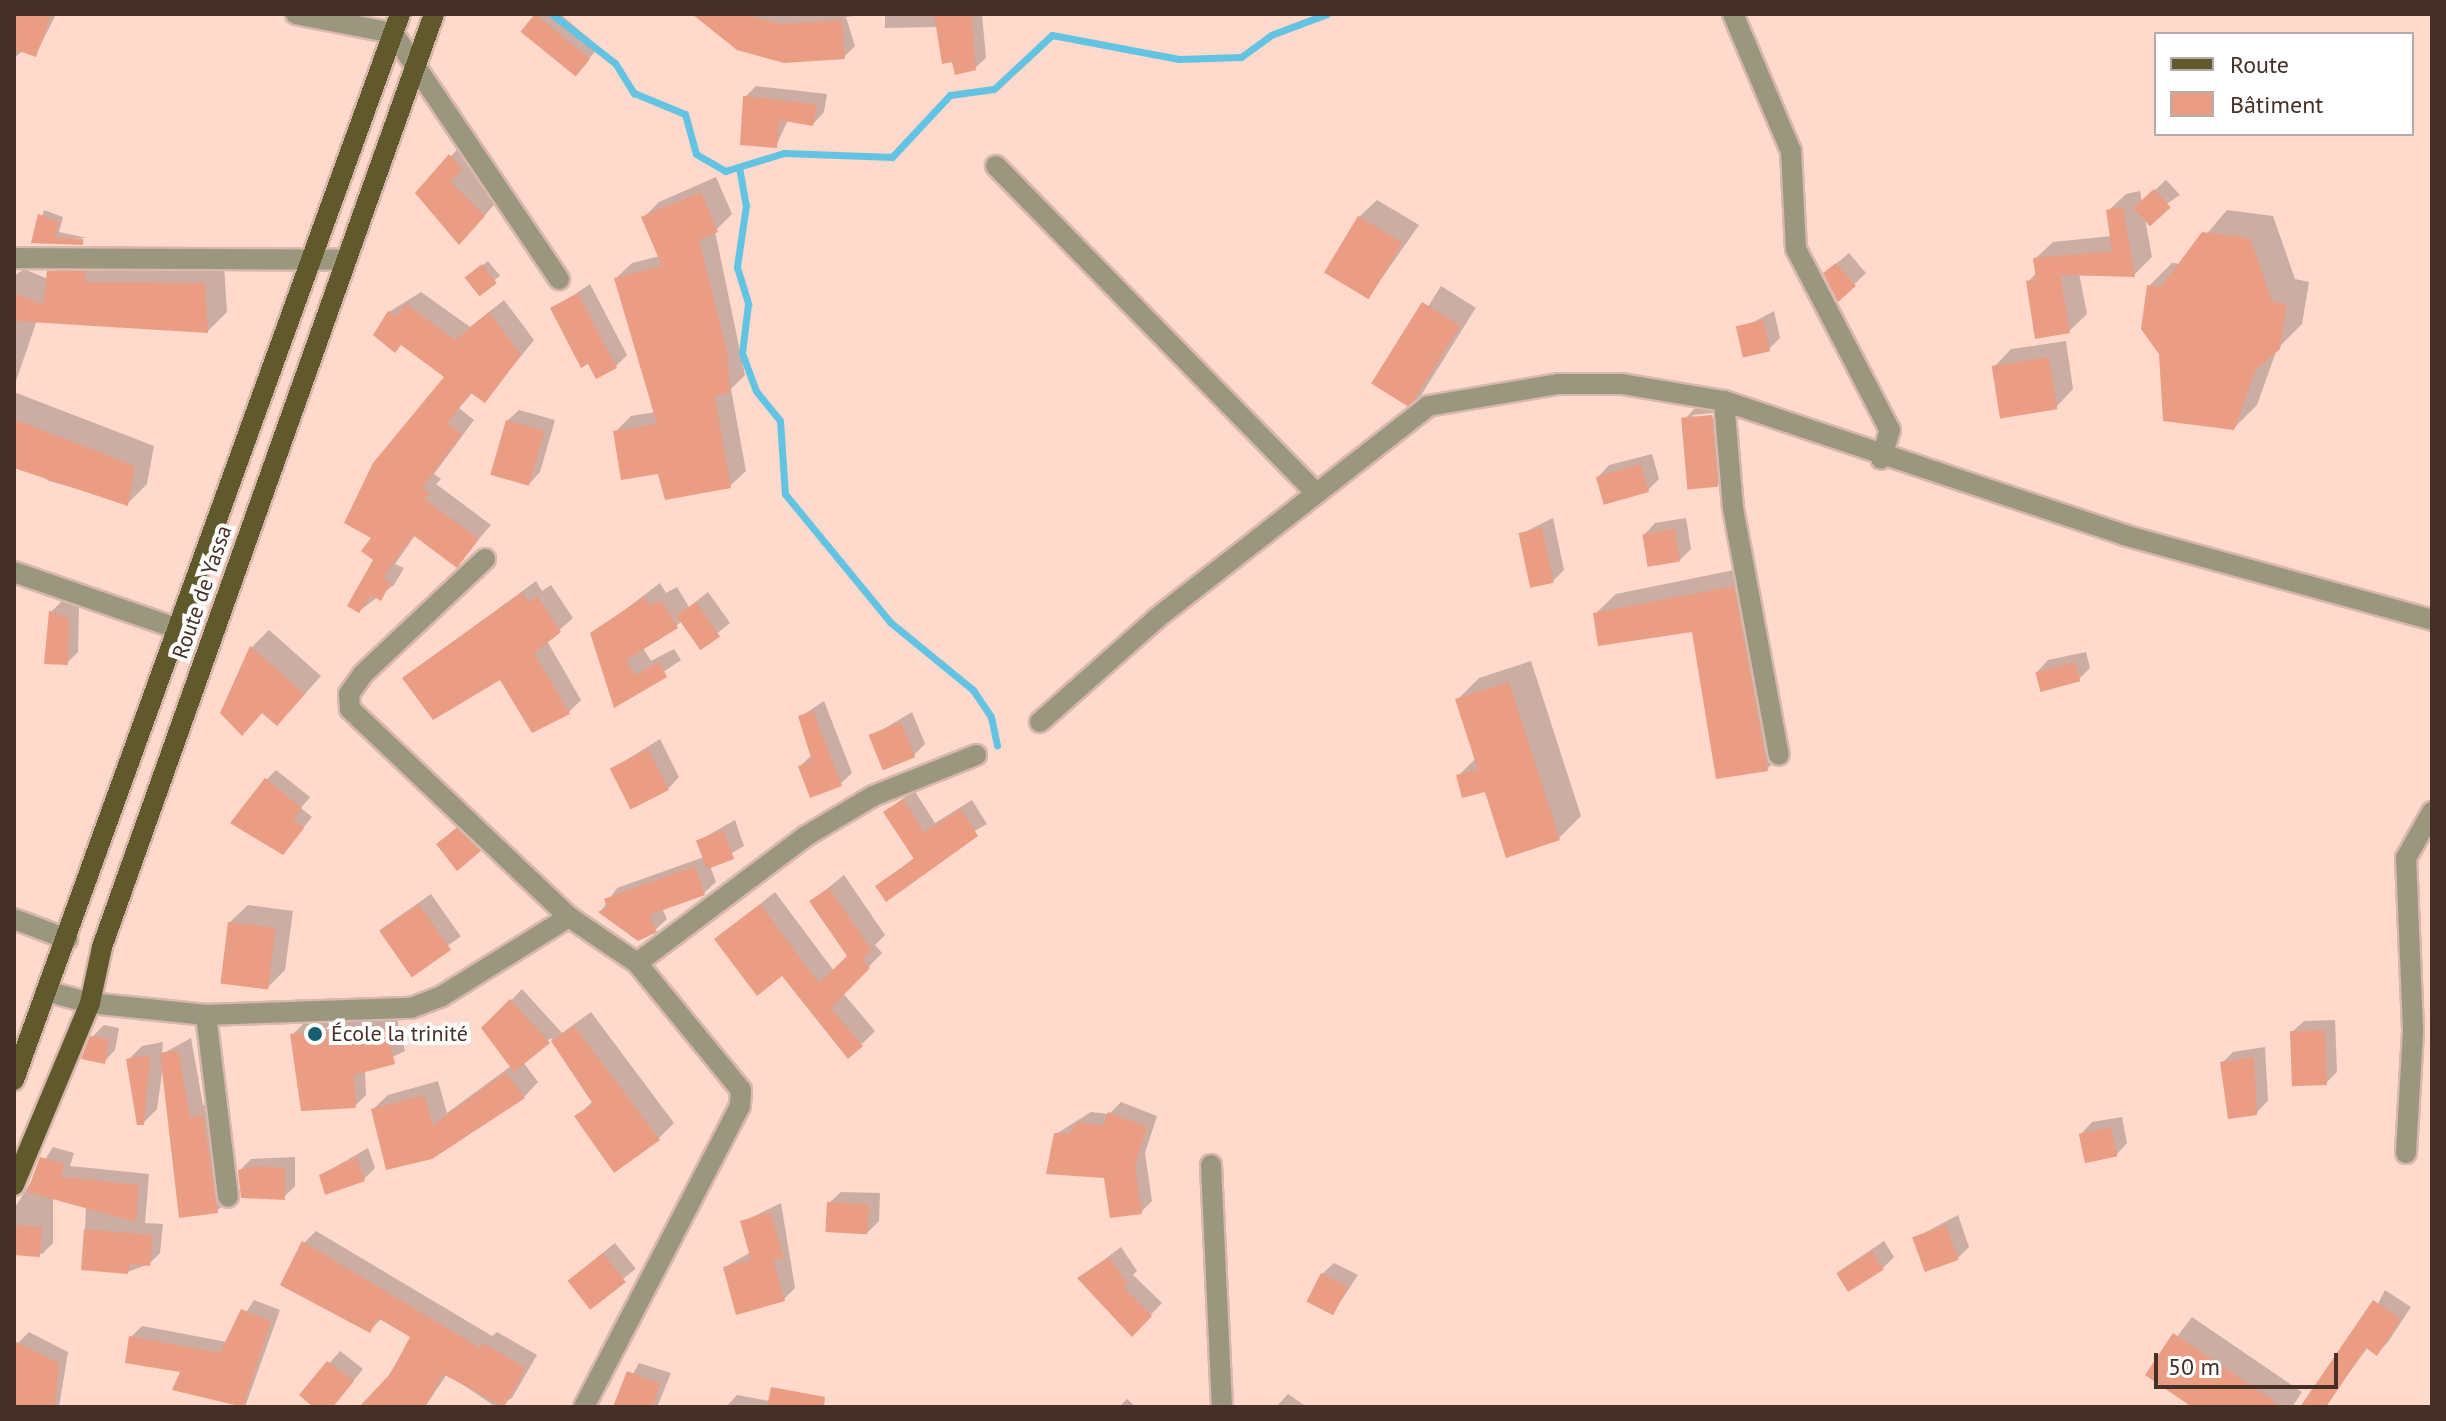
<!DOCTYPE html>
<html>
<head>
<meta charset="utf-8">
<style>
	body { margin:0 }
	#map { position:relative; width:2446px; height:1421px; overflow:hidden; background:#fed9cc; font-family:"PT Sans",sans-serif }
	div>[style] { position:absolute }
	.shadow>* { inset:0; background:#0003; transform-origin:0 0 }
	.stream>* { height:7px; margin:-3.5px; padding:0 3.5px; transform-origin:3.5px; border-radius:3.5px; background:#62c4e2 }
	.building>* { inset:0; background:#ea9d82; transform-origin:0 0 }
	.roads { filter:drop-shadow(2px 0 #d9b7ab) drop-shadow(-2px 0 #d9b7ab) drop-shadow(0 2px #d9b7ab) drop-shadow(0 -2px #d9b7ab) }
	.street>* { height:20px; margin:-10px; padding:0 10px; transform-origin:10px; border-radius:10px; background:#9b977f }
	.primary>* { height:20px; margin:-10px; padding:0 10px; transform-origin:10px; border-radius:10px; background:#60592c }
	.dots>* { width:22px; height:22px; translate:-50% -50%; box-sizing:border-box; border:4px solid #fff; border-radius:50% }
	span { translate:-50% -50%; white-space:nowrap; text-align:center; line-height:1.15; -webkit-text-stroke:8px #fff; paint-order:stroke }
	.street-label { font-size:22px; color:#462f27 }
	.poi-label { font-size:22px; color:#462f27 }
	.left { translate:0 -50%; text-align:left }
	.frame { position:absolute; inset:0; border:16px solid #462f27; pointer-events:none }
	.legend { position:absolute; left:2154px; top:32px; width:260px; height:104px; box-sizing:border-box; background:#fff; border:2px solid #b5aca9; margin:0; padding:10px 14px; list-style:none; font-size:24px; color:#462f27 }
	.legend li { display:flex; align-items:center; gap:16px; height:40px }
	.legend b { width:40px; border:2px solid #b5aca9 }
	.scale { position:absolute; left:2154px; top:1353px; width:184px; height:36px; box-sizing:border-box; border:4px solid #462f27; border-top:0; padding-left:10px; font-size:24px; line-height:28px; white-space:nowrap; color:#462f27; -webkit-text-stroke:6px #fff; paint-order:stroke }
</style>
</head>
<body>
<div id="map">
	<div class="shadow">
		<i style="clip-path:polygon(14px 14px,56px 14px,36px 54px,24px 50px,14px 58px)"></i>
		<i style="clip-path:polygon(535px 14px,560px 14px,599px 47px,586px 62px,522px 30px)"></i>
		<i style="clip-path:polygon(705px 14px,872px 14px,846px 17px,855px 46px,844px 57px)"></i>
		<i style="clip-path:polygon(885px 14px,982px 14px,986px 58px,975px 68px,938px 27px,885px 28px)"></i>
		<i style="clip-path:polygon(756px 86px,827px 94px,824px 112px,813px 124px,788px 120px,776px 146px,745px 97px)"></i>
		<i style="clip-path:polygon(467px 139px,479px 151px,467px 164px,501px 197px,476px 225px,417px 193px)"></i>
		<i style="clip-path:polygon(716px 177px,732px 214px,715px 231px,745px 375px,731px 389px,746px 471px,730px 486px,660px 472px,615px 432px,631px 416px,656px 412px,616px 278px,632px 263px,660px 256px,643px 218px,659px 202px)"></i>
		<i style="clip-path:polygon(2166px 180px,2180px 195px,2145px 218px,2152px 257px,2134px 275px,2079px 273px,2087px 314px,2069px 331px,2028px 282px,2037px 272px,2035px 259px,2053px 242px,2112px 236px,2108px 211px,2126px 194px,2140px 191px,2142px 202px)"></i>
		<i style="clip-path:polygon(1377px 200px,1419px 225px,1368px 298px,1359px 217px)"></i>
		<i style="clip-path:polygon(44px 210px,63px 217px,59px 232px,87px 238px,33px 241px)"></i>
		<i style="clip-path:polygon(2227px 210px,2273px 216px,2295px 279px,2309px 282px,2302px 324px,2277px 349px,2257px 405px,2234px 428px,2161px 354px,2149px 286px,2172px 263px,2181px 264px)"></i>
		<i style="clip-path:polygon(69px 252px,224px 264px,227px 312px,208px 331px,37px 320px,14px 387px,14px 276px,24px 269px,48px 279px)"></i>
		<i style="clip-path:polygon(1849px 253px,1866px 273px,1839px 299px,1825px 273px)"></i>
		<i style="left:488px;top:261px;width:19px;height:27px;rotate:51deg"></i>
		<i style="clip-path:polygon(590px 284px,627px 355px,616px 366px,589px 361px,553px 309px)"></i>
		<i style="left:1441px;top:286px;width:41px;height:118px;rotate:32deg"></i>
		<i style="clip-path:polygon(421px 292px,470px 327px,504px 300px,534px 340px,485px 401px,473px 392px,459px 408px,474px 420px,434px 474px,441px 479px,436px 484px,491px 525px,456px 565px,416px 534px,395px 564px,404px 568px,394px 585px,359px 611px,376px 559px,374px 537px,447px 377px,389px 312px)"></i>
		<i style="clip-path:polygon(1774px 311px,1780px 338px,1769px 349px,1739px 330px)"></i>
		<i style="clip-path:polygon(2066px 341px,2073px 389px,2056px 407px,1994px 367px,2011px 349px)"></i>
		<i style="clip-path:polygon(14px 392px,154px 446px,147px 484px,128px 503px,49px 481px,14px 455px)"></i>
		<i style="clip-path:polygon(evenodd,1723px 405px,1729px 474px,1717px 485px,1684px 420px,1695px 408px,1723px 405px,1722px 412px,1722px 416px,1693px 419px,1693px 415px,1722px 412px)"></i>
		<i style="clip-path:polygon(519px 410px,555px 420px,540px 472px,529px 484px,507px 421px)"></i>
		<i style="clip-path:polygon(1652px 454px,1659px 479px,1648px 490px,1598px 477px,1609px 465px)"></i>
		<i style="clip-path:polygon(1553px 518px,1564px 570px,1553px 581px,1521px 534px)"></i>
		<i style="clip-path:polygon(1686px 518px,1691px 549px,1680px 560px,1644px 535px,1655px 523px)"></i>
		<i style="clip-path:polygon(1754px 566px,1787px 749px,1767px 769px,1693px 629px,1595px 614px,1616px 594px)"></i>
		<i style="clip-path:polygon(536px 581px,542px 591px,551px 585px,573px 618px,547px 641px,581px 700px,568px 713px,501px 677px,405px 678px)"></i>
		<i style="clip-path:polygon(660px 583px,666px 593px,677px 587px,689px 607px,708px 592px,730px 623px,701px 646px,683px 621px,643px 648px,651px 661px,674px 649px,681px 660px,615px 705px,593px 634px)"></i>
		<i style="clip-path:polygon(62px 601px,79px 607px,78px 652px,67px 663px,46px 662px,51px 612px)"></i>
		<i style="clip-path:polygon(269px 630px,321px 676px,294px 706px,222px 713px,252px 647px)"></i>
		<i style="clip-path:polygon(2086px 652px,2090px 668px,2079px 679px,2037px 672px,2048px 660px)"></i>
		<i style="clip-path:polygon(1531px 661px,1581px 816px,1559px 838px,1458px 776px,1476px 758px,1457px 700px,1479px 678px)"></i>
		<i style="clip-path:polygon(824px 701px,852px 773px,840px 784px,800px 766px,812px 755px,800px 717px)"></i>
		<i style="clip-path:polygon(912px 712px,925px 744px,914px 755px,872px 736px)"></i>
		<i style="clip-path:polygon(660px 739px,679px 777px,668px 789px,612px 769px)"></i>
		<i style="clip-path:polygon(276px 770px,310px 797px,301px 808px,312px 817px,292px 842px,266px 780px)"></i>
		<i style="clip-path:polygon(914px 790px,935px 823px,972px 800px,987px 824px,878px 886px,915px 857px,886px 812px)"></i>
		<i style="clip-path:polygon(469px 818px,491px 839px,480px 850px,450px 833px)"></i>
		<i style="clip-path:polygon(735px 820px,744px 846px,710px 866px,716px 882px,704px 893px,662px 908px,667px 919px,655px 930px,601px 911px,617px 888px,704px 857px,698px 841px)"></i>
		<i style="clip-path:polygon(844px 875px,885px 935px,875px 945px,882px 953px,843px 993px,875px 1031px,862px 1044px,782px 974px,717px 939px,775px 892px,834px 971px,850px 956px,812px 901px)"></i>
		<i style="left:431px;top:894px;width:52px;height:63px;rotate:55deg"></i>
		<i style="clip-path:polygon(248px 905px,293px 911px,285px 970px,267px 988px,230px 922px)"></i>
		<i style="clip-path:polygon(522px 989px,562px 1033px,591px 1012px,674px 1123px,659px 1138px,577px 1116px,593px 1101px,551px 1038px,523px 1062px,538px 1082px,524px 1097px,431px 1157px,373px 1109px,388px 1095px,438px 1081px,447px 1113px,511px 1066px,484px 1029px)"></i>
		<i style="clip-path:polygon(397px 1019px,405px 1051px,365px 1070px,366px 1095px,355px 1106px,292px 1035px,303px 1024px)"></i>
		<i style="clip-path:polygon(2335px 1020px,2337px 1072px,2326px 1083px,2292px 1032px,2304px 1021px)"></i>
		<i style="clip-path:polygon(104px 1025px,119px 1028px,115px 1050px,104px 1062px,92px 1037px)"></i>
		<i style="clip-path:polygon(191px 1038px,203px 1105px,216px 1103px,231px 1198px,217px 1211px,163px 1066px,157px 1109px,143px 1123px,128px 1060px,142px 1046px,163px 1042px,162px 1054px)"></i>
		<i style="clip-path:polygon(2265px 1047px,2268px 1101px,2256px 1113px,2222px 1063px,2233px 1052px)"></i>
		<i style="clip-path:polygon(1121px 1102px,1157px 1116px,1145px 1153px,1152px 1201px,1141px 1212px,1056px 1134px,1091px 1112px,1109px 1114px)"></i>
		<i style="clip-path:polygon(2122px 1117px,2127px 1143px,2116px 1155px,2081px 1134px,2092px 1122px)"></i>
		<i style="clip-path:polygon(53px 1147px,74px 1153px,70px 1166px,149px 1174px,145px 1223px,163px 1224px,160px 1253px,149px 1264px,127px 1272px,83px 1268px,86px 1206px,53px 1197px,53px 1243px,42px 1254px,14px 1246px,14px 1209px)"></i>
		<i style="clip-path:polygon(368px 1148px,375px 1168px,364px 1179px,321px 1175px)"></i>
		<i style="clip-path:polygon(295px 1157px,295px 1186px,284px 1197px,240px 1170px,251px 1159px)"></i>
		<i style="clip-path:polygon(841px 1192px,880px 1193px,879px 1221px,868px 1232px,829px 1203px)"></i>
		<i style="clip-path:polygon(781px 1203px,795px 1288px,784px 1299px,725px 1267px,751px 1252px,742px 1222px)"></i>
		<i style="clip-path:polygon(1958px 1215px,1969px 1247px,1958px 1258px,1915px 1238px)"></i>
		<i style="clip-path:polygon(316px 1231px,492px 1336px,497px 1332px,537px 1355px,512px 1398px,496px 1407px,447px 1374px,425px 1407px,369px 1407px,413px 1336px,382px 1318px,369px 1331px,304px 1243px)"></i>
		<i style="clip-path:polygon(1884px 1241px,1894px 1257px,1883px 1268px,1838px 1272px)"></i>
		<i style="left:615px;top:1243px;width:33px;height:59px;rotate:51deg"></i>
		<i style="clip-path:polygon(1121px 1247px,1137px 1271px,1133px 1275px,1162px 1303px,1132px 1334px,1080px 1278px)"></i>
		<i style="clip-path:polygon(1334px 1263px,1358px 1275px,1333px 1313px,1322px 1274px)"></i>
		<i style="clip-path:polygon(2385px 1290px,2411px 1307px,2388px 1342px,2377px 1353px,2368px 1347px,2328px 1401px)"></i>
		<i style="clip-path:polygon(254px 1300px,280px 1310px,245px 1407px,175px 1388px,183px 1371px,131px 1337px,142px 1326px,227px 1342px)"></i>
		<i style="clip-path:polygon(2192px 1317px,2302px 1392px,2292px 1407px,2196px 1407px,2148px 1375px)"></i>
		<i style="clip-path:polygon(29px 1332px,68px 1352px,59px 1407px,14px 1407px,18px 1343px)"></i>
		<i style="clip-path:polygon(340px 1351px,363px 1369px,332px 1407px,316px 1407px,302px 1395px)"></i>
		<i style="clip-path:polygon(639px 1363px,671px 1373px,657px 1407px,615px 1407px)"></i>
		<i style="clip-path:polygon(1288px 1394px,1307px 1407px,1276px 1407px)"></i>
		<i style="clip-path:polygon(737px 1395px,775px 1402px,775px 1407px,726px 1407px)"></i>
		<i style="clip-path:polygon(1127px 1399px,1136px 1407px,1119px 1407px)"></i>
	</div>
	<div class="stream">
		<i style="left:552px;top:14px;width:80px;rotate:37.9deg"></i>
		<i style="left:615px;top:63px;width:36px;rotate:58deg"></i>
		<i style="left:634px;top:93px;width:55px;rotate:22.4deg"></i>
		<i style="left:685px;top:114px;width:41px;rotate:74.6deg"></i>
		<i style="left:696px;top:154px;width:34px;rotate:30deg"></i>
		<i style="left:725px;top:171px;width:62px;rotate:-17deg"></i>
		<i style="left:784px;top:153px;width:108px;rotate:2.1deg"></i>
		<i style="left:892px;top:157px;width:85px;rotate:-46.9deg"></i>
		<i style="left:950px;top:95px;width:44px;rotate:-7.8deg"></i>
		<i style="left:994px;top:89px;width:79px;rotate:-43deg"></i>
		<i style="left:1052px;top:35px;width:129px;rotate:10.7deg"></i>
		<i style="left:1179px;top:59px;width:62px;rotate:-1.8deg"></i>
		<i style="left:1241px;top:57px;width:37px;rotate:-36deg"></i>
		<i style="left:1271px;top:35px;width:60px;rotate:-20.6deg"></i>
		<i style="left:739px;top:167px;width:39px;rotate:80deg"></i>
		<i style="left:746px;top:205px;width:63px;rotate:98.3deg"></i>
		<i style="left:737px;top:267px;width:39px;rotate:73deg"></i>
		<i style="left:748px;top:304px;width:49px;rotate:97deg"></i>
		<i style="left:742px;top:353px;width:40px;rotate:69.8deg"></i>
		<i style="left:756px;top:391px;width:38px;rotate:51deg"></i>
		<i style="left:780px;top:421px;width:73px;rotate:86.1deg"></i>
		<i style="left:785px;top:494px;width:166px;rotate:50.6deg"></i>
		<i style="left:890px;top:622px;width:107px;rotate:39.3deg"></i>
		<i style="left:973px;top:690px;width:32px;rotate:56deg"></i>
		<i style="left:991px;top:717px;width:29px;rotate:78deg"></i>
	</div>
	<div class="building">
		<i style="clip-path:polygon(14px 14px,51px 14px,36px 57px,14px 49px)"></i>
		<i style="left:535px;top:14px;width:71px;height:23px;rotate:39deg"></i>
		<i style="clip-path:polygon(692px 14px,744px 14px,781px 24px,842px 20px,845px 59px,784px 63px,737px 50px)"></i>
		<i style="clip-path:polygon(934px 14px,971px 14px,976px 70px,955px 75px,952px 62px,942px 64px)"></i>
		<i style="clip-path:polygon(743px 96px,817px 104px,813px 126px,779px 120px,777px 148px,740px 145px)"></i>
		<i style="clip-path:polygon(449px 154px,463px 170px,450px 181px,485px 216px,459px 245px,415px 193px)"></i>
		<i style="left:2154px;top:189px;width:25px;height:28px;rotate:48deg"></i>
		<i style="clip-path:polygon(701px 192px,718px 232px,699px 240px,727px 351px,730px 393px,715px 396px,731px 488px,665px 500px,658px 474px,621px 480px,613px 431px,657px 424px,614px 278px,662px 266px,641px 217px)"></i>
		<i style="clip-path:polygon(2123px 207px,2135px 277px,2060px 275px,2070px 333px,2035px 339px,2026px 281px,2036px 279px,2033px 258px,2112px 251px,2106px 210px)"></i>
		<i style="clip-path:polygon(38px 214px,59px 222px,55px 237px,83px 239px,83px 245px,31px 243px)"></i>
		<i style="left:1358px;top:216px;width:52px;height:66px;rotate:31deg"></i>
		<i style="clip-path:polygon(2202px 232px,2250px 238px,2272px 301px,2287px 305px,2280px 349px,2256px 369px,2234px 430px,2163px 421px,2159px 354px,2141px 329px,2147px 285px,2161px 287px)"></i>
		<i style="clip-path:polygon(1836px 263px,1856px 286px,1838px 302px,1823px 273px)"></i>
		<i style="left:482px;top:264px;width:24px;height:22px;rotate:52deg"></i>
		<i style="clip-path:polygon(47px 271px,85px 271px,86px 282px,205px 283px,208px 333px,14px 321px,14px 293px,43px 305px)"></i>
		<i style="clip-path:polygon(578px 293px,617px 368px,596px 379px,588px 364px,581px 368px,550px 308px)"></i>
		<i style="left:1422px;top:302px;width:45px;height:96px;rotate:32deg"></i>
		<i style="clip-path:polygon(406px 304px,455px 340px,489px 312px,521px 355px,485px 403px,471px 393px,447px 423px,462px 434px,422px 488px,430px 493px,424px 499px,479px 539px,457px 568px,413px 535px,383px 578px,391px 582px,381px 601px,371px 595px,359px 613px,347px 606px,373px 560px,361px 551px,371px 538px,344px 523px,373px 463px,444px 377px,401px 345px,395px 353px,373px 335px,388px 311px,397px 316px)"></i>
		<i style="left:1763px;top:320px;width:32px;height:28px;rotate:77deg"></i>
		<i style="left:2049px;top:357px;width:53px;height:58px;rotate:81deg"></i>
		<i style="left:1712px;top:415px;width:72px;height:31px;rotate:85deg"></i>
		<i style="clip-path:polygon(14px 419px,135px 466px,128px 506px,14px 468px)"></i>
		<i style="left:506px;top:420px;width:40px;height:57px;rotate:16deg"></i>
		<i style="left:1641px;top:464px;width:29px;height:47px;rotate:74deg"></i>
		<i style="left:1542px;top:528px;width:56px;height:24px;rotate:78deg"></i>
		<i style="left:1675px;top:529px;width:33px;height:33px;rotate:81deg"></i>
		<i style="clip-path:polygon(1734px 586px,1768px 771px,1716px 779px,1692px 632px,1598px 646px,1593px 613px)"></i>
		<i style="clip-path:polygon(522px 592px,529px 602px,537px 596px,561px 632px,534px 653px,570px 714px,532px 733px,500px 680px,433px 720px,402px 678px)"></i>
		<i style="clip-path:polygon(644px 597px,650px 606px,661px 600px,678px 628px,626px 660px,635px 675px,659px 662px,667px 677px,614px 708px,590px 633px)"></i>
		<i style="left:696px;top:602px;width:42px;height:24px;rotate:55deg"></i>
		<i style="clip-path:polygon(49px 611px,69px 618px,68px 665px,44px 664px)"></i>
		<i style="clip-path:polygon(250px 646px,305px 694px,277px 726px,262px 713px,242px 736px,220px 713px)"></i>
		<i style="left:2075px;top:662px;width:20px;height:41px;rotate:75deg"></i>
		<i style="clip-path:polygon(1509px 682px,1560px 840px,1506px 858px,1485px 792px,1462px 798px,1456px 775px,1478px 770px,1455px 699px)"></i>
		<i style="clip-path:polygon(813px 711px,842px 786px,810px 798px,798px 766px,812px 761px,798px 716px)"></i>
		<i style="left:901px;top:722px;width:38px;height:35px;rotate:68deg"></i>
		<i style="left:648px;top:749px;width:46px;height:43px;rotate:63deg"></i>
		<i style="clip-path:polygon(265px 778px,302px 808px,293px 819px,304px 828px,283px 855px,230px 823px)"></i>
		<i style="clip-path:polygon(903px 799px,924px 832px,961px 809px,978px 836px,886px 902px,875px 886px,914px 859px,883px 812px)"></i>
		<i style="clip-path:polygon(457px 828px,481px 851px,457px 871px,436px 844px)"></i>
		<i style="left:723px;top:830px;width:31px;height:29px;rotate:69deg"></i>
		<i style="clip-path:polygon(695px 866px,705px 895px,649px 915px,657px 932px,638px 941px,598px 912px,607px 907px,604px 899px)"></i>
		<i style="clip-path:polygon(829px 888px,872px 950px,862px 960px,870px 968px,831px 1008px,863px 1046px,848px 1059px,782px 976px,757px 996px,714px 939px,760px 904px,819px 983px,847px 956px,809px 901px)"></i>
		<i style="left:419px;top:904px;width:56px;height:48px;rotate:55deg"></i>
		<i style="left:228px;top:922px;width:48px;height:62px;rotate:7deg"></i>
		<i style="clip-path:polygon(510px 999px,550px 1043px,514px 1072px,481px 1028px)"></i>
		<i style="clip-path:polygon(574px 1026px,660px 1140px,614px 1173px,574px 1116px,593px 1104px,551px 1041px)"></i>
		<i style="clip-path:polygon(386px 1029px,395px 1064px,354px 1075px,356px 1108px,301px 1111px,290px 1034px)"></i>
		<i style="left:2325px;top:1030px;width:55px;height:35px;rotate:88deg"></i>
		<i style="clip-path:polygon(90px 1036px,109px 1039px,105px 1064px,81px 1059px)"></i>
		<i style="clip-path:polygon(178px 1050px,190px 1117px,203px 1115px,218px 1213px,179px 1218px,160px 1053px)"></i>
		<i style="clip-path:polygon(150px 1055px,144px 1125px,137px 1125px,126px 1059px)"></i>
		<i style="clip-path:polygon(2254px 1057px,2257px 1115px,2228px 1119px,2220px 1062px)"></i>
		<i style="clip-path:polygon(506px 1072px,525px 1098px,432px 1159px,386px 1170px,371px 1109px,424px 1095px,433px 1125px)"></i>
		<i style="clip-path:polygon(1108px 1112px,1147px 1127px,1135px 1165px,1142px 1214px,1110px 1218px,1104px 1178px,1046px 1174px,1054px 1133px,1068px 1134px,1078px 1122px,1104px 1125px)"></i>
		<i style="left:2111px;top:1127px;width:30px;height:33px;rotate:78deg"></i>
		<i style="clip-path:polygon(40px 1157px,64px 1164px,61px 1177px,139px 1185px,136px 1222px,27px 1192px)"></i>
		<i style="clip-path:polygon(357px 1157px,365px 1181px,325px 1195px,319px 1175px)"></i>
		<i style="clip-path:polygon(257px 1166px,285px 1168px,285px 1200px,241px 1198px,238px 1170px)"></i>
		<i style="left:827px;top:1202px;width:42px;height:30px;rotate:3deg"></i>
		<i style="clip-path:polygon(770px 1212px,784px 1258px,773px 1260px,785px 1301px,736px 1315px,723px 1267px,751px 1260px,740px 1221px)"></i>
		<i style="left:14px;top:1225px;width:28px;height:30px;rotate:4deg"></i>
		<i style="left:1946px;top:1225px;width:37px;height:36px;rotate:70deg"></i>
		<i style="clip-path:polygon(84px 1229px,153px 1235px,150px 1266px,130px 1264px,128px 1274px,81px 1270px)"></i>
		<i style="clip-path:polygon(302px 1241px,480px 1348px,483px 1343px,526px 1368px,504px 1407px,443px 1374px,425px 1407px,359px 1407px,391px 1373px,410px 1337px,378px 1318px,370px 1333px,280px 1285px)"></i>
		<i style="left:1872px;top:1251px;width:22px;height:42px;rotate:58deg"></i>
		<i style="left:603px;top:1253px;width:37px;height:45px;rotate:52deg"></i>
		<i style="clip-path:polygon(1109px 1257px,1128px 1284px,1123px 1287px,1152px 1316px,1132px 1337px,1077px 1278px)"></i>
		<i style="left:1321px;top:1273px;width:30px;height:32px;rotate:27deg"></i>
		<i style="clip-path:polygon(2373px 1300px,2401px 1319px,2377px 1356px,2366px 1348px,2326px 1407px,2300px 1407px)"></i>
		<i style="clip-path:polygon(241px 1309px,271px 1321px,243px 1407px,172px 1390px,180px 1372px,125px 1363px,129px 1336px,220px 1353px)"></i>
		<i style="clip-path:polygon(2173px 1333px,2283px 1407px,2192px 1407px,2145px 1375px)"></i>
		<i style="clip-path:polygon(16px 1342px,59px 1363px,55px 1407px,14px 1407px)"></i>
		<i style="clip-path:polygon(327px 1361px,354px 1381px,333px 1407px,313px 1407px,299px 1395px)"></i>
		<i style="clip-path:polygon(627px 1371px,661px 1384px,652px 1407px,613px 1407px)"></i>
		<i style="clip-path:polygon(771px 1387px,825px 1397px,824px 1407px,767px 1407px)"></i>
	</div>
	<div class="roads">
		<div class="street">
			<i style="left:296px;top:14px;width:99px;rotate:11.1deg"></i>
			<i style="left:393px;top:33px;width:297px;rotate:56deg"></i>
			<i style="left:1733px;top:14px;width:149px;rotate:67.1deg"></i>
			<i style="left:1791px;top:151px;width:98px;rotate:87.1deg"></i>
			<i style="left:1796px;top:249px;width:204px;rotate:62.6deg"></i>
			<i style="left:1890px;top:430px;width:30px;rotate:107deg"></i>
			<i style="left:996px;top:166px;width:456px;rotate:45.6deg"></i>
			<i style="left:14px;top:258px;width:331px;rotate:0.3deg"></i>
			<i style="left:1724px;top:401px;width:107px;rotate:85.2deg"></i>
			<i style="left:1733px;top:508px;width:251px;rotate:79.5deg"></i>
			<i style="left:485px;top:559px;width:168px;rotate:136.7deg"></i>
			<i style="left:363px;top:674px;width:24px;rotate:125deg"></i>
			<i style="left:349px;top:694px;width:15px;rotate:86deg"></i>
			<i style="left:350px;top:709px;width:302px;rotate:43.5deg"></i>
			<i style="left:569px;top:917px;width:82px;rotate:34.1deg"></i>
			<i style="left:637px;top:963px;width:164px;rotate:50.7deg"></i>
			<i style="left:741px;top:1090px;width:16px;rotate:94deg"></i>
			<i style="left:740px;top:1106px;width:339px;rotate:117.4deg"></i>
			<i style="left:14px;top:572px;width:175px;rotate:19.1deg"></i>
			<i style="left:1040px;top:722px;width:157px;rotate:-41.6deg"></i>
			<i style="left:1157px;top:618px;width:344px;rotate:-38deg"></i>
			<i style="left:1428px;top:406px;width:132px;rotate:-9.6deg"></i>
			<i style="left:1558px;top:384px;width:64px"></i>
			<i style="left:1622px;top:384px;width:103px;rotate:9.5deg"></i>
			<i style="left:1724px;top:401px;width:422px;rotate:18.5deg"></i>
			<i style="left:2124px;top:535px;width:320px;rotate:15.4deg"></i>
			<i style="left:14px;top:919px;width:57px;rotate:20.7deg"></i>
			<i style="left:637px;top:963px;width:211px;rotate:-36.9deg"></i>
			<i style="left:806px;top:836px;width:78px;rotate:-30.8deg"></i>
			<i style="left:873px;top:796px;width:111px;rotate:-21.7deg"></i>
			<i style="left:46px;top:991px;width:46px;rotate:15.3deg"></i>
			<i style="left:90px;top:1003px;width:117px;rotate:5.9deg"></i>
			<i style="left:206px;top:1015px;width:205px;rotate:-2deg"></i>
			<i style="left:411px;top:1008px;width:33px;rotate:-21deg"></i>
			<i style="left:442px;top:996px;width:150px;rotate:-31.9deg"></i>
			<i style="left:206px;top:1015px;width:183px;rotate:83.1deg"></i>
			<i style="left:2406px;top:1153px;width:123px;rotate:-86.7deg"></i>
			<i style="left:2413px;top:1030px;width:172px;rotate:-92.3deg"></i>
			<i style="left:2406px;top:858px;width:53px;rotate:-60.5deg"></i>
			<i style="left:1211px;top:1165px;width:242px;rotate:87.4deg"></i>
		</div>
		<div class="primary">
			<i style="left:14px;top:1080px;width:1134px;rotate:-70.09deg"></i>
			<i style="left:14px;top:1185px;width:197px;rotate:-67.3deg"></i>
			<i style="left:90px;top:1003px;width:57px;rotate:-77.9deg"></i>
			<i style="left:102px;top:947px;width:990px;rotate:-70.41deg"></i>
		</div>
	</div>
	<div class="dots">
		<i style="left:315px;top:1034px;background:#1a5f71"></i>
	</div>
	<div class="street-label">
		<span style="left:202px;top:592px;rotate:-71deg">Route de Yassa</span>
	</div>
	<div class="poi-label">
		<span class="left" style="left:331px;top:1034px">École la trinité</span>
	</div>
	<div class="frame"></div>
	<ul class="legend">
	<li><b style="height:10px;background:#60592c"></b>Route</li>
	<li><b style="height:22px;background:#ea9d82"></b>Bâtiment</li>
	</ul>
	<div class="scale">50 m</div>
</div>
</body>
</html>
